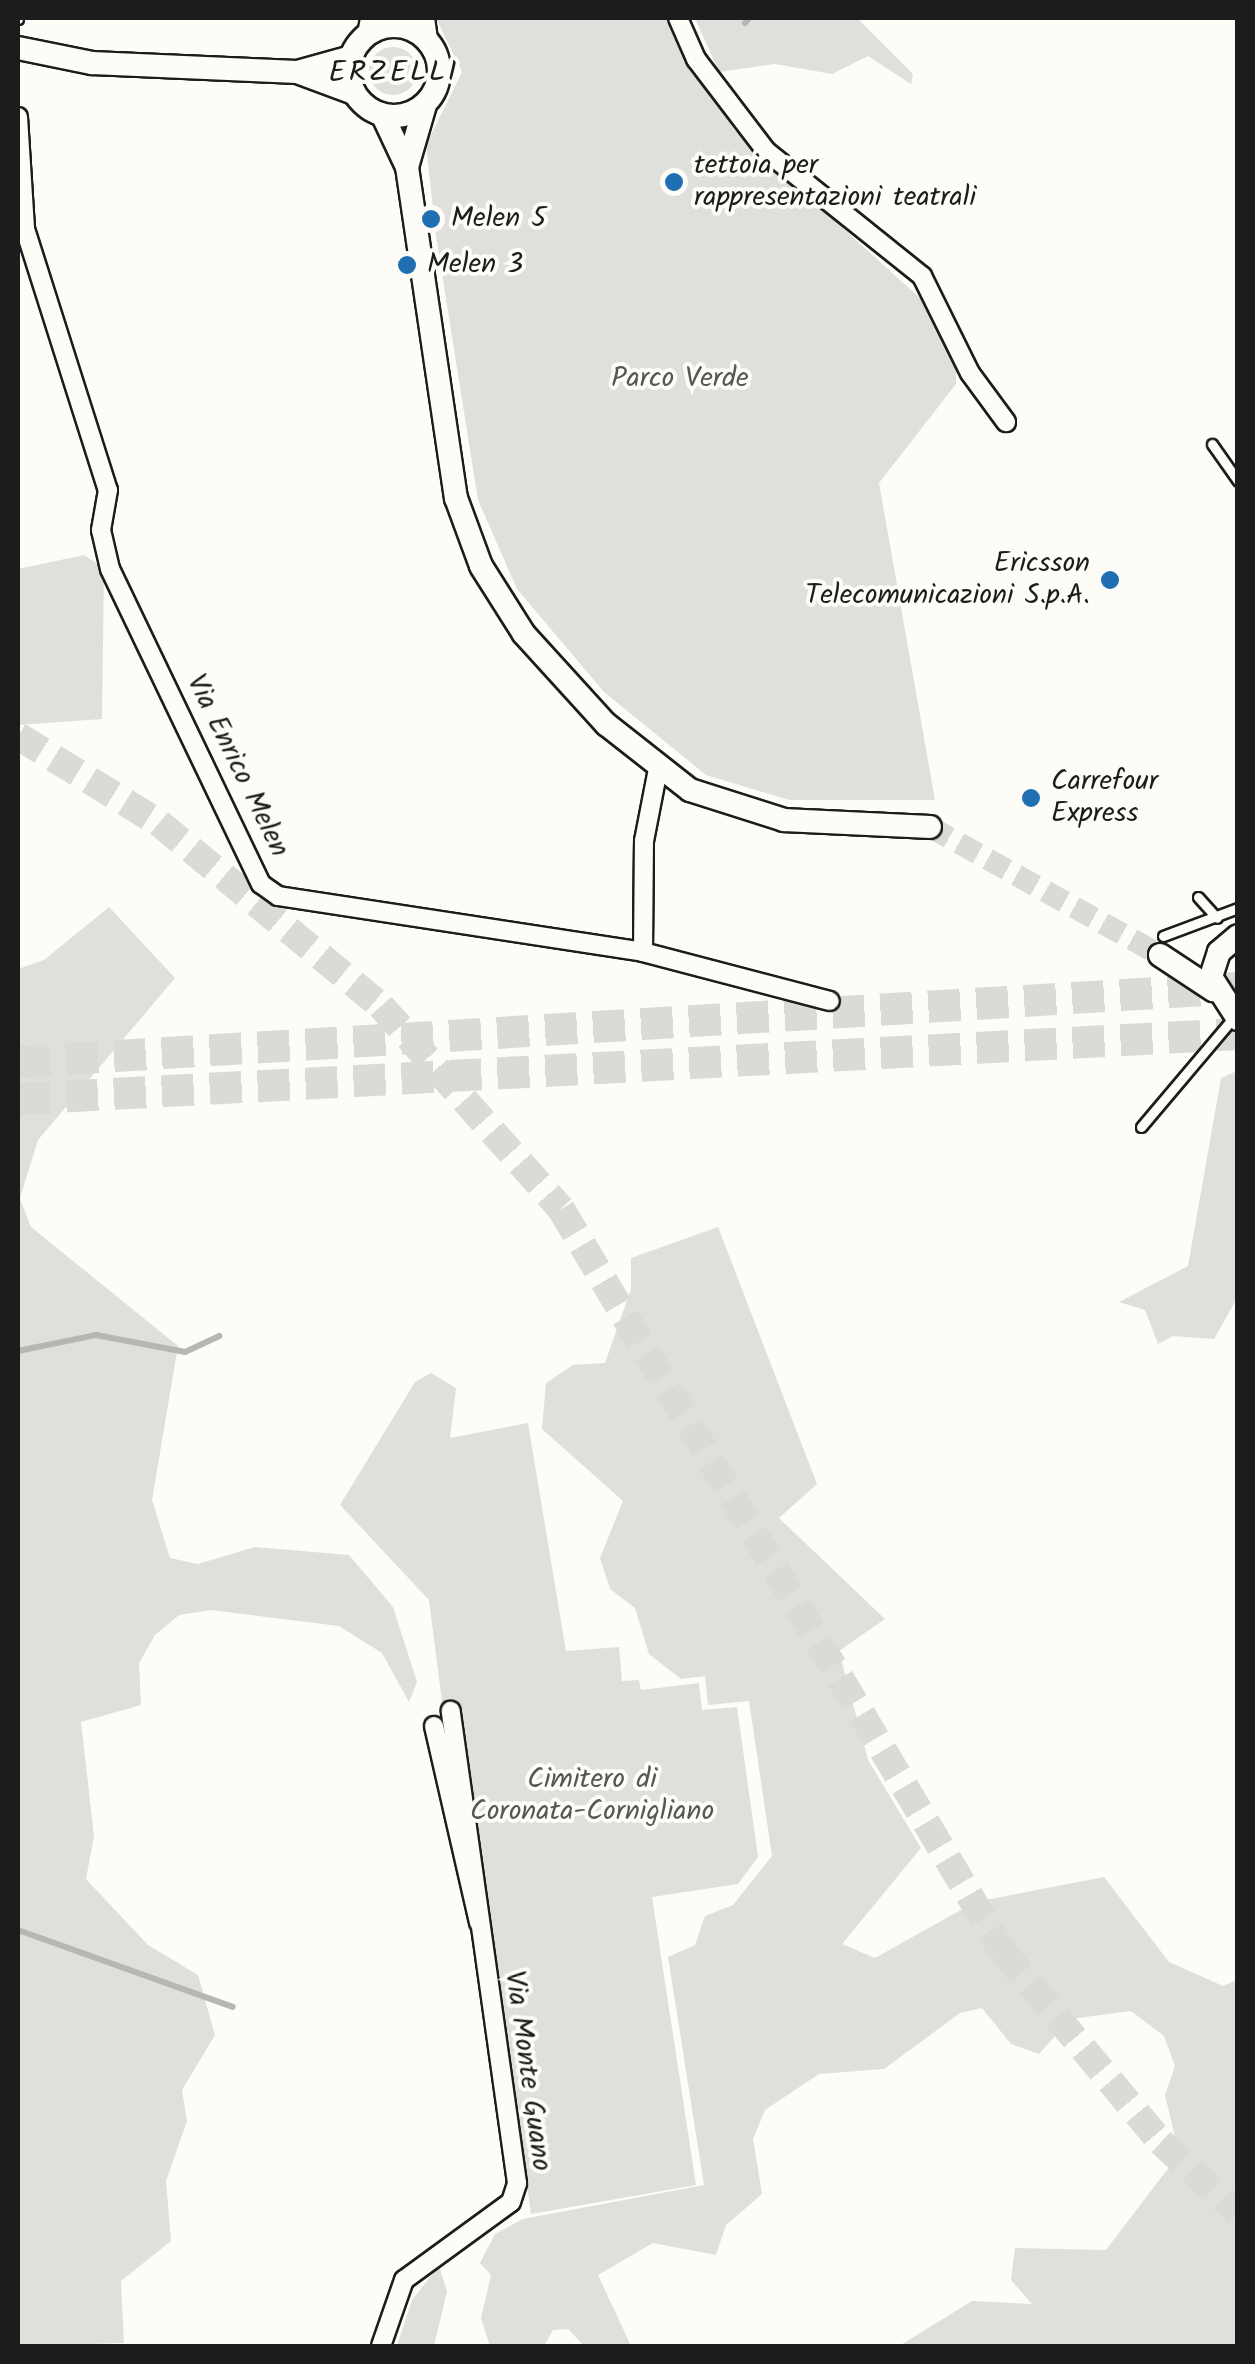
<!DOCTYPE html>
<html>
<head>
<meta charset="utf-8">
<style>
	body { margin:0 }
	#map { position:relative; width:1255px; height:2364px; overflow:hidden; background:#fdfcf7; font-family:Kalam,sans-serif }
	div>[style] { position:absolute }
	.green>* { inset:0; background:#e0dfdb }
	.round { border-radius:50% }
	.stream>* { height:6px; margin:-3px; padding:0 3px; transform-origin:3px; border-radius:3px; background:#b7b6b2 }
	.tertiary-tunnel>* { height:22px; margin-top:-11px; transform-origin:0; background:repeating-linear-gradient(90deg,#dbdad6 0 22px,transparent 0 33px) }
	.primary-tunnel>* { height:28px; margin-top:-14px; transform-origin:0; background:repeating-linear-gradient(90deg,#dbdad6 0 28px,transparent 0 42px) }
	.motorway-tunnel>* { height:32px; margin-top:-16px; transform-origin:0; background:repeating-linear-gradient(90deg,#dbdad6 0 32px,transparent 0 48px) }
	.roads { filter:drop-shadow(2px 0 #1c1c1c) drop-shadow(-2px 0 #1c1c1c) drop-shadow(0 2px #1c1c1c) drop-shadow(0 -2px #1c1c1c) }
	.service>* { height:9px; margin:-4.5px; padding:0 4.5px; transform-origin:4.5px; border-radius:4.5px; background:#fdfcf7 }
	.minor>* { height:18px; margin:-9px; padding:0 9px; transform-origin:9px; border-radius:9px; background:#fdfcf7 }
	.tertiary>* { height:22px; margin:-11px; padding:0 11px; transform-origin:11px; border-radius:11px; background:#fdfcf7 }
	.tertiary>.ring { margin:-11px; padding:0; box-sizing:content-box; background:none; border:22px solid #fdfcf7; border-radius:50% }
	.dots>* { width:28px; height:28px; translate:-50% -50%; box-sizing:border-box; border:5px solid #fdfcf7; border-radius:50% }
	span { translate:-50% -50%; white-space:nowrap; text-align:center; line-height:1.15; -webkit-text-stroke:8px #fdfcf7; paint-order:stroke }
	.poi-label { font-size:28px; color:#1c1c1c }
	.left { translate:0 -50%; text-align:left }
	.right { translate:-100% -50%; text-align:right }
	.park-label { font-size:28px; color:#575655 }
	.street-label { font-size:28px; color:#1c1c1c }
	.neighbourhood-label { font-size:30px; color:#1c1c1c; letter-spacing:2.5px }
	.frame { position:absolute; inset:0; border:20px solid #1c1c1c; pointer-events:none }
</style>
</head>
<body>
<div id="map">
	<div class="green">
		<i style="clip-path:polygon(436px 18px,667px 18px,734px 130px,921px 299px,956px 358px,956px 384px,879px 483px,935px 800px,789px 800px,706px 775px,604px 692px,517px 589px,478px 500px,436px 236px,426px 145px,462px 72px)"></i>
		<i style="clip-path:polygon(695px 18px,857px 18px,913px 74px,911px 84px,868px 56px,832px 74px,775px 64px,719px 72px)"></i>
		<i class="round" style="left:369px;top:47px;width:48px;height:48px"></i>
		<i style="clip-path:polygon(84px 555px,104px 568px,102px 719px,18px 725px,18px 569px)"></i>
		<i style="clip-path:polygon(109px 907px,175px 978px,38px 1140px,20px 1198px,31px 1227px,178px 1346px,152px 1500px,170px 1558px,198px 1564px,255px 1547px,349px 1555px,393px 1607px,417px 1682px,409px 1702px,382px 1653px,339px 1626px,211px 1610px,179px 1615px,155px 1635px,139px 1663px,141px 1705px,81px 1722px,94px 1836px,86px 1879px,148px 1945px,198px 1975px,215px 2035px,182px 2090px,187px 2121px,166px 2181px,171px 2241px,121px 2281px,124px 2343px,18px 2346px,18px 969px,44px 960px)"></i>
		<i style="clip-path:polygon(1237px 1071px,1237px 1298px,1214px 1339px,1173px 1336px,1158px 1344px,1145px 1310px,1119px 1302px,1188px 1266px,1221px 1078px)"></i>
		<i style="clip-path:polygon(718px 1227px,817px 1484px,779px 1518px,885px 1619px,839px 1651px,868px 1760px,921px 1848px,842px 1944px,875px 1958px,975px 1902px,1104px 1877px,1169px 1962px,1223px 1986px,1237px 1980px,1237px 2346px,899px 2346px,972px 2301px,1032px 2304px,1011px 2280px,1015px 2248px,1106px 2250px,1179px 2154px,1165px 2095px,1175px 2066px,1164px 2036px,1131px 2011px,1070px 2019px,1039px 2054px,1011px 2044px,982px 2008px,960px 2013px,884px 2069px,819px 2074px,765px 2110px,753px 2139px,762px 2194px,726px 2225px,716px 2255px,653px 2243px,598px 2275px,631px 2346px,584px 2346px,568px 2329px,553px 2330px,544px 2346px,490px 2346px,481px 2318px,491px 2275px,480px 2263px,495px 2234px,523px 2219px,704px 2185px,668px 1957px,695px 1945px,705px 1916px,733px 1905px,772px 1856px,749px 1701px,708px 1705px,705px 1676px,681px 1679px,649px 1654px,635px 1608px,610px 1589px,600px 1558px,623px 1501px,542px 1429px,546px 1383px,573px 1365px,605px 1363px,631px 1289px,631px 1258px)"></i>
		<i style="clip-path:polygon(431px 1373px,456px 1388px,450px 1438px,528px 1423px,566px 1651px,619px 1647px,622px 1681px,639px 1680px,641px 1690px,699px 1683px,702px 1710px,737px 1707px,758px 1857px,738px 1884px,652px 1897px,696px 2185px,531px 2214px,460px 1708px,443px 1710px,429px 1600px,340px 1505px,415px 1382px)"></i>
		<i style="clip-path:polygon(439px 2266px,447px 2291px,434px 2346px,397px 2346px,412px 2300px)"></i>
	</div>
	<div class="stream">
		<i style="left:745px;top:23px;width:6px;rotate:-51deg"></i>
		<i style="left:18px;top:1351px;width:80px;rotate:-11.6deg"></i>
		<i style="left:96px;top:1335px;width:91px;rotate:10.8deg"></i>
		<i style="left:185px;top:1352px;width:38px;rotate:-25deg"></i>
		<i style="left:18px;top:1930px;width:228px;rotate:19.7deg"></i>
	</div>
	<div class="tertiary-tunnel">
		<i style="left:930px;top:827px;width:263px;rotate:29.1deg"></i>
	</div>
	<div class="primary-tunnel">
		<i style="left:18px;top:736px;width:166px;rotate:31.7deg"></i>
		<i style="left:159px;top:823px;width:288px;rotate:39.5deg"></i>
		<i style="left:381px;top:1006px;width:271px;rotate:48.4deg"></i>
		<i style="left:561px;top:1209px;width:865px;rotate:59.25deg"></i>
		<i style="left:1003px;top:1952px;width:247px;rotate:50.3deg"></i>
		<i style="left:1161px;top:2142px;width:105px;rotate:42.7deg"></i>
	</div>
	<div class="motorway-tunnel">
		<i style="left:18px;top:1062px;width:1222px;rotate:-3.47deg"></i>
		<i style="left:18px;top:1099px;width:1222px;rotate:-3.05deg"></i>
	</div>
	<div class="roads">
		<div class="service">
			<i style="left:18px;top:19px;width:1px;rotate:-90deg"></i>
			<i style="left:1212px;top:444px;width:45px;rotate:54.9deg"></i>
			<i style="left:1198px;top:897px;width:28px;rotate:48deg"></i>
			<i style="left:1163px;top:936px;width:80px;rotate:-20.5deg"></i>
			<i style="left:1141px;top:1127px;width:144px;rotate:-49.8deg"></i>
		</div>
		<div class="minor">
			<i style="left:396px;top:18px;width:9px;rotate:58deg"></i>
			<i style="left:425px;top:18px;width:22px;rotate:82deg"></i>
			<i style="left:678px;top:18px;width:45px;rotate:66.3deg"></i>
			<i style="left:696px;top:59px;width:116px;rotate:52.7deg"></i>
			<i style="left:766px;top:151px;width:200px;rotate:38.7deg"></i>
			<i style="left:922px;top:276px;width:108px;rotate:63.7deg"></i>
			<i style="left:970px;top:373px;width:61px;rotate:53.7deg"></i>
			<i style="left:367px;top:35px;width:17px;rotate:-80deg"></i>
			<i style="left:18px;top:117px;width:112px;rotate:86.4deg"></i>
			<i style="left:25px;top:229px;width:274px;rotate:72.4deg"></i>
			<i style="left:108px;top:490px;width:41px;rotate:99.9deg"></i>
			<i style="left:101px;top:530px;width:40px;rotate:77deg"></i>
			<i style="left:110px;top:569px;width:349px;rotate:64.4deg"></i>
			<i style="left:261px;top:884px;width:21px;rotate:35deg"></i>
			<i style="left:278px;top:896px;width:369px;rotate:8.7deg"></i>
			<i style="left:643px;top:952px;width:193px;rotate:14.7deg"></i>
			<i style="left:643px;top:952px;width:111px;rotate:-89.5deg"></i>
			<i style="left:644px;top:841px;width:73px;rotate:-79deg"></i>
			<i style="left:434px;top:1726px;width:202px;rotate:77.1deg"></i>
			<i style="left:381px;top:2346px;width:70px;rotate:-70.8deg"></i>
			<i style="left:404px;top:2280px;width:132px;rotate:-36.1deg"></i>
			<i style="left:511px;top:2202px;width:20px;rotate:-72deg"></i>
			<i style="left:517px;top:2183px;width:477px;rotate:-98deg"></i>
		</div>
		<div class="tertiary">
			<i class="ring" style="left:349px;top:26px;width:68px;height:68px"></i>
			<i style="left:18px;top:48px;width:76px;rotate:11.5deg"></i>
			<i style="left:92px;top:63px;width:205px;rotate:2.5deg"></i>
			<i style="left:297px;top:72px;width:56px;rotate:-15.5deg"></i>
			<i style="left:297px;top:72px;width:61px;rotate:20.2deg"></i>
			<i style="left:383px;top:116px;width:56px;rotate:64.8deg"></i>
			<i style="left:407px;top:167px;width:335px;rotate:81.6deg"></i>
			<i style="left:456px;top:498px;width:72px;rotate:69.8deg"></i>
			<i style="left:481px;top:566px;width:80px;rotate:57.7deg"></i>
			<i style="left:524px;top:634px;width:122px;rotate:47.7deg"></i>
			<i style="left:606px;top:724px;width:107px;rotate:38.2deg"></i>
			<i style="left:690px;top:790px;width:99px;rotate:17.7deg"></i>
			<i style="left:784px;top:820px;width:146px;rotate:2.7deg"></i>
			<i style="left:407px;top:167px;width:65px;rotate:-73.8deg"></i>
			<i style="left:1238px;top:936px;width:25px;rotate:140deg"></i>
			<i style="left:1219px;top:952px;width:26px;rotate:108deg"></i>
			<i style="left:1211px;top:977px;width:50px;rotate:57.3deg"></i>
			<i style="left:1160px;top:955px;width:64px;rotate:33.4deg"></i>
		</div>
	</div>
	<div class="dots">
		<i style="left:674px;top:182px;background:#1f6fb2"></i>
		<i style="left:431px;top:219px;background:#1f6fb2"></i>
		<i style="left:407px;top:265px;background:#1f6fb2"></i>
		<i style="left:1110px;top:580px;background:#1f6fb2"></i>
		<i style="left:1031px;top:798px;background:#1f6fb2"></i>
	</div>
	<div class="poi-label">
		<span class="left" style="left:694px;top:182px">tettoia per<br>rappresentazioni teatrali</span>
		<span class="left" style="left:451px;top:219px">Melen 5</span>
		<span class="left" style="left:427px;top:265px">Melen 3</span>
		<span class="right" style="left:1090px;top:580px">Ericsson<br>Telecomunicazioni S.p.A.</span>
		<span class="left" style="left:1051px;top:798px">Carrefour<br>Express</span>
	</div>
	<div class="park-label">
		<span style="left:680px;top:379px">Parco Verde</span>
		<span style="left:592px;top:1796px">Cimitero di<br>Coronata-Cornigliano</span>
	</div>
	<div class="street-label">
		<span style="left:237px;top:766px;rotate:64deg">Via Enrico Melen</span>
		<span style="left:527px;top:2071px;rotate:82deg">Via Monte Guano</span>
	</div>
	<div class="neighbourhood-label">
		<span style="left:394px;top:73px">ERZELLI</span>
	</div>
	<div class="frame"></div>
</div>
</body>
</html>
